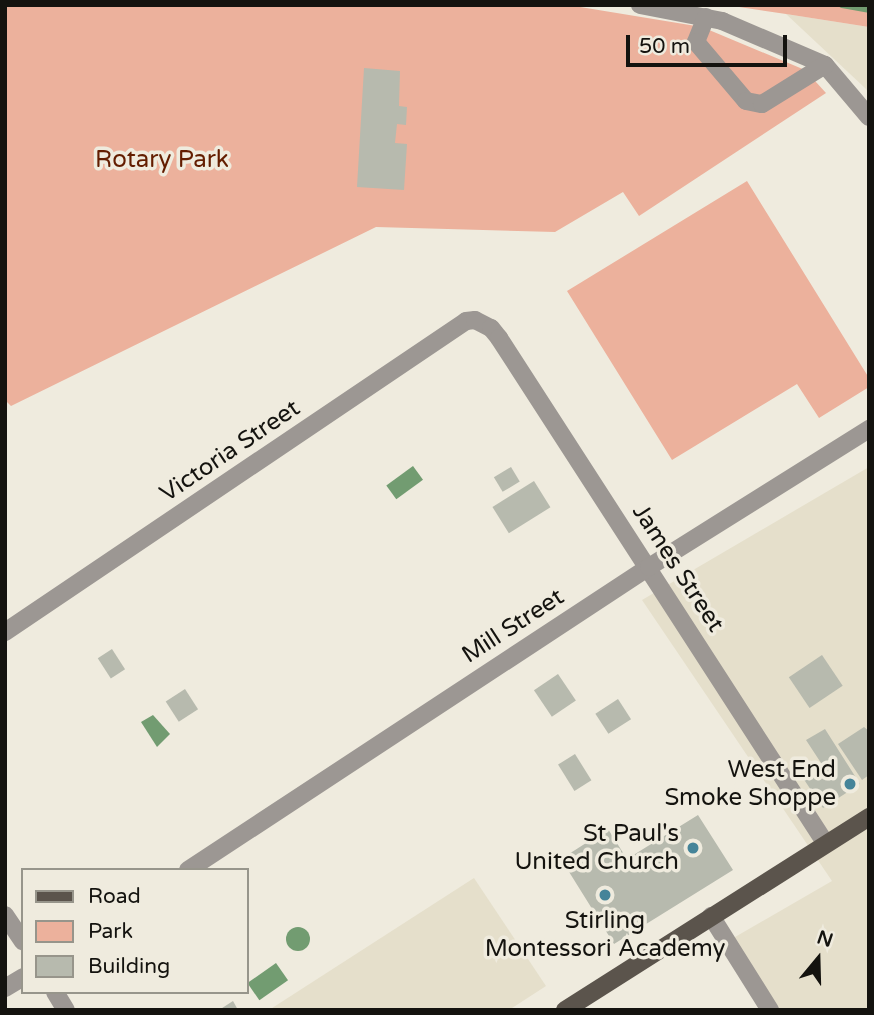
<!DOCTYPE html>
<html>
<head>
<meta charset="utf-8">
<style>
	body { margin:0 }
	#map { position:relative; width:874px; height:1015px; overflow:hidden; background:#efebde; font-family:"Varela Round",sans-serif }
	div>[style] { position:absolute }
	.built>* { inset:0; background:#e5dfcb }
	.green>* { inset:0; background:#ecb19c }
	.water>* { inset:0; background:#729c71; transform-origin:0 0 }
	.round { border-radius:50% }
	.stream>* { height:6px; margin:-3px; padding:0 3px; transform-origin:3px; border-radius:3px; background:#729c71 }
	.building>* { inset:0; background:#b7baae; transform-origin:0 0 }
	.minor>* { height:18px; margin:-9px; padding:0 9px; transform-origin:9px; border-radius:9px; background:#9c9793 }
	.major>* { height:18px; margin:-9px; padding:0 9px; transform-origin:9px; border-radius:9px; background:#5b544c }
	.dots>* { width:19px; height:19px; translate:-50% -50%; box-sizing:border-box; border:4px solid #efebde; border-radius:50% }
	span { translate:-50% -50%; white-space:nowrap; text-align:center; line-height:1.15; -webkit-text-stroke:7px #efebde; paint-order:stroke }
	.park-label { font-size:24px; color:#631d00 }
	.street-label { font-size:24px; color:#14130f }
	.poi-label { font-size:24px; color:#14130f }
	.right { translate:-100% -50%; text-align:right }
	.frame { position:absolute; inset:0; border:7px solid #14130f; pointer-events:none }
	.legend { position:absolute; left:21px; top:868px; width:228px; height:126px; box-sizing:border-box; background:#efebde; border:2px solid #97958b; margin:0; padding:9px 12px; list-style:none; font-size:21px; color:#14130f }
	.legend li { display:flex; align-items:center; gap:14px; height:35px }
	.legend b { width:35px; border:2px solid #97958b }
	.north { position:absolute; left:783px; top:924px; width:70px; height:70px; -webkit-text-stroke:5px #efebde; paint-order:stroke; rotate:19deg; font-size:19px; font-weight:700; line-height:28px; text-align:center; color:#14130f }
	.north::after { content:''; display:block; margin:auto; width:24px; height:32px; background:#14130f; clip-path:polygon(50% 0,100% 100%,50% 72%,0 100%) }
	.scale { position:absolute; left:626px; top:35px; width:161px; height:32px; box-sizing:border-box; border:4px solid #14130f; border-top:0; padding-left:9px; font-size:21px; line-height:24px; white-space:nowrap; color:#14130f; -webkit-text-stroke:5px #efebde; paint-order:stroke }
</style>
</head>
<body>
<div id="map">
	<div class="built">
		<i style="clip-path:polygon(786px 14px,869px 27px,869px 93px,865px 88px)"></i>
		<i style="clip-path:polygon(869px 467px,869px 1010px,762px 1010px,723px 944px,832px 881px,642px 600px)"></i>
		<i style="clip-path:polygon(474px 878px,546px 986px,509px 1010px,269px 1010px)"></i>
	</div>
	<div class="green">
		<i style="clip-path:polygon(5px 5px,568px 5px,702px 27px,805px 70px,826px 93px,639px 216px,623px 192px,555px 232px,376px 227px,11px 406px,5px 400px)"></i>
		<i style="clip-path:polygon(726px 5px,869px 5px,869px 27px,786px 14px)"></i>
		<i style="clip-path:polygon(747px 181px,869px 378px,869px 387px,819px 418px,797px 384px,672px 460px,567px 291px)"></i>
	</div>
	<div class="water">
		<i style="left:413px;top:466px;width:17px;height:33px;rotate:54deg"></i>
		<i style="clip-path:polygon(153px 715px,170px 734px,157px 747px,141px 722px)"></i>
		<i class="round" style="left:286px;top:927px;width:24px;height:24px"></i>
		<i style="left:276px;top:963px;width:21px;height:35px;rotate:55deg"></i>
	</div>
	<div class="stream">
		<i style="left:842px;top:5px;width:27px;rotate:10deg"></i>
	</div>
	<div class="building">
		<i style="clip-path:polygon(364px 68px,400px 71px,399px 106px,407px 107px,406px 125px,397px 124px,395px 143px,407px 144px,404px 190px,357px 187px)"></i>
		<i style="left:511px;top:467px;width:17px;height:20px;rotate:59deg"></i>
		<i style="left:534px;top:481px;width:31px;height:49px;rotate:58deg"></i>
		<i style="left:112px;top:649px;width:24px;height:17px;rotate:57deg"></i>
		<i style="left:822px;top:655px;width:37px;height:40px;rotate:56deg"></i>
		<i style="left:558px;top:674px;width:32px;height:29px;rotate:56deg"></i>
		<i style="left:185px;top:689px;width:24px;height:23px;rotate:57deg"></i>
		<i style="left:618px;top:699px;width:24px;height:27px;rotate:57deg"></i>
		<i style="clip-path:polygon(864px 727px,869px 731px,869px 775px,862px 780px,838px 744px)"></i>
		<i style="clip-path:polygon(825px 729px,860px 784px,823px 808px,803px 778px,823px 766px,806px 740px)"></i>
		<i style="left:575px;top:754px;width:31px;height:20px;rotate:58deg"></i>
		<i style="clip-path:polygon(698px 815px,733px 870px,614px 944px,561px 859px,608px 829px,627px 859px)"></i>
		<i style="clip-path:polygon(233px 1001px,238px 1010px,219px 1010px)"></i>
	</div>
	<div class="minor">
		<i style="left:640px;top:5px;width:84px;rotate:11deg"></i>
		<i style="left:722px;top:21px;width:112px;rotate:23.1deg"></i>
		<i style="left:825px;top:65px;width:68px;rotate:49.8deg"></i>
		<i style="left:706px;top:17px;width:27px;rotate:112deg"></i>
		<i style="left:696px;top:42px;width:77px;rotate:49.7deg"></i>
		<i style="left:746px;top:101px;width:16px;rotate:11deg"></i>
		<i style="left:762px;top:104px;width:74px;rotate:-31.8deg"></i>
		<i style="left:5px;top:632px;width:556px;rotate:-34deg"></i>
		<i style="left:466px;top:321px;width:9px;rotate:-6deg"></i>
		<i style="left:475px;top:320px;width:18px;rotate:27deg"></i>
		<i style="left:491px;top:328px;width:13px;rotate:51deg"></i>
		<i style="left:499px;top:338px;width:602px;rotate:57.13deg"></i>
		<i style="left:188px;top:870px;width:552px;rotate:-33.32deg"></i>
		<i style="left:649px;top:567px;width:260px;rotate:-32.1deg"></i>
		<i style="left:5px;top:915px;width:32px;rotate:56deg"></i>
		<i style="left:711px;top:916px;width:111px;rotate:57.9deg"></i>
		<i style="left:5px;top:988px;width:21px;rotate:-31deg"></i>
		<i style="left:55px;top:992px;width:21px;rotate:59deg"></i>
	</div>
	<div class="major">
		<i style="left:565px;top:1010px;width:360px;rotate:-32.4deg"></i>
	</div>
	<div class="dots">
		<i style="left:850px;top:784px;background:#458499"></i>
		<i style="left:693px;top:848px;background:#458499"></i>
		<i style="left:605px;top:895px;background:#458499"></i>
	</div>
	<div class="park-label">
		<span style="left:162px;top:160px">Rotary Park</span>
	</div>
	<div class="street-label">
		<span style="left:230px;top:451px;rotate:-34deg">Victoria Street</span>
		<span style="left:678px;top:568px;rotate:57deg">James Street</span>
		<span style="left:513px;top:626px;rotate:-33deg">Mill Street</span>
	</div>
	<div class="poi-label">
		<span class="right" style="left:836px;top:784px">West End<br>Smoke Shoppe</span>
		<span class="right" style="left:679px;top:848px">St Paul's<br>United Church</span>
		<span style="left:605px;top:935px">Stirling<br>Montessori Academy</span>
	</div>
	<div class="frame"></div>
	<ul class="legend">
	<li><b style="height:9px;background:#5b544c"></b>Road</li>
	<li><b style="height:19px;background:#ecb19c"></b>Park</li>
	<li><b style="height:19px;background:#b7baae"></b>Building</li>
	</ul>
	<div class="north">N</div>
	<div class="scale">50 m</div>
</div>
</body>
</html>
